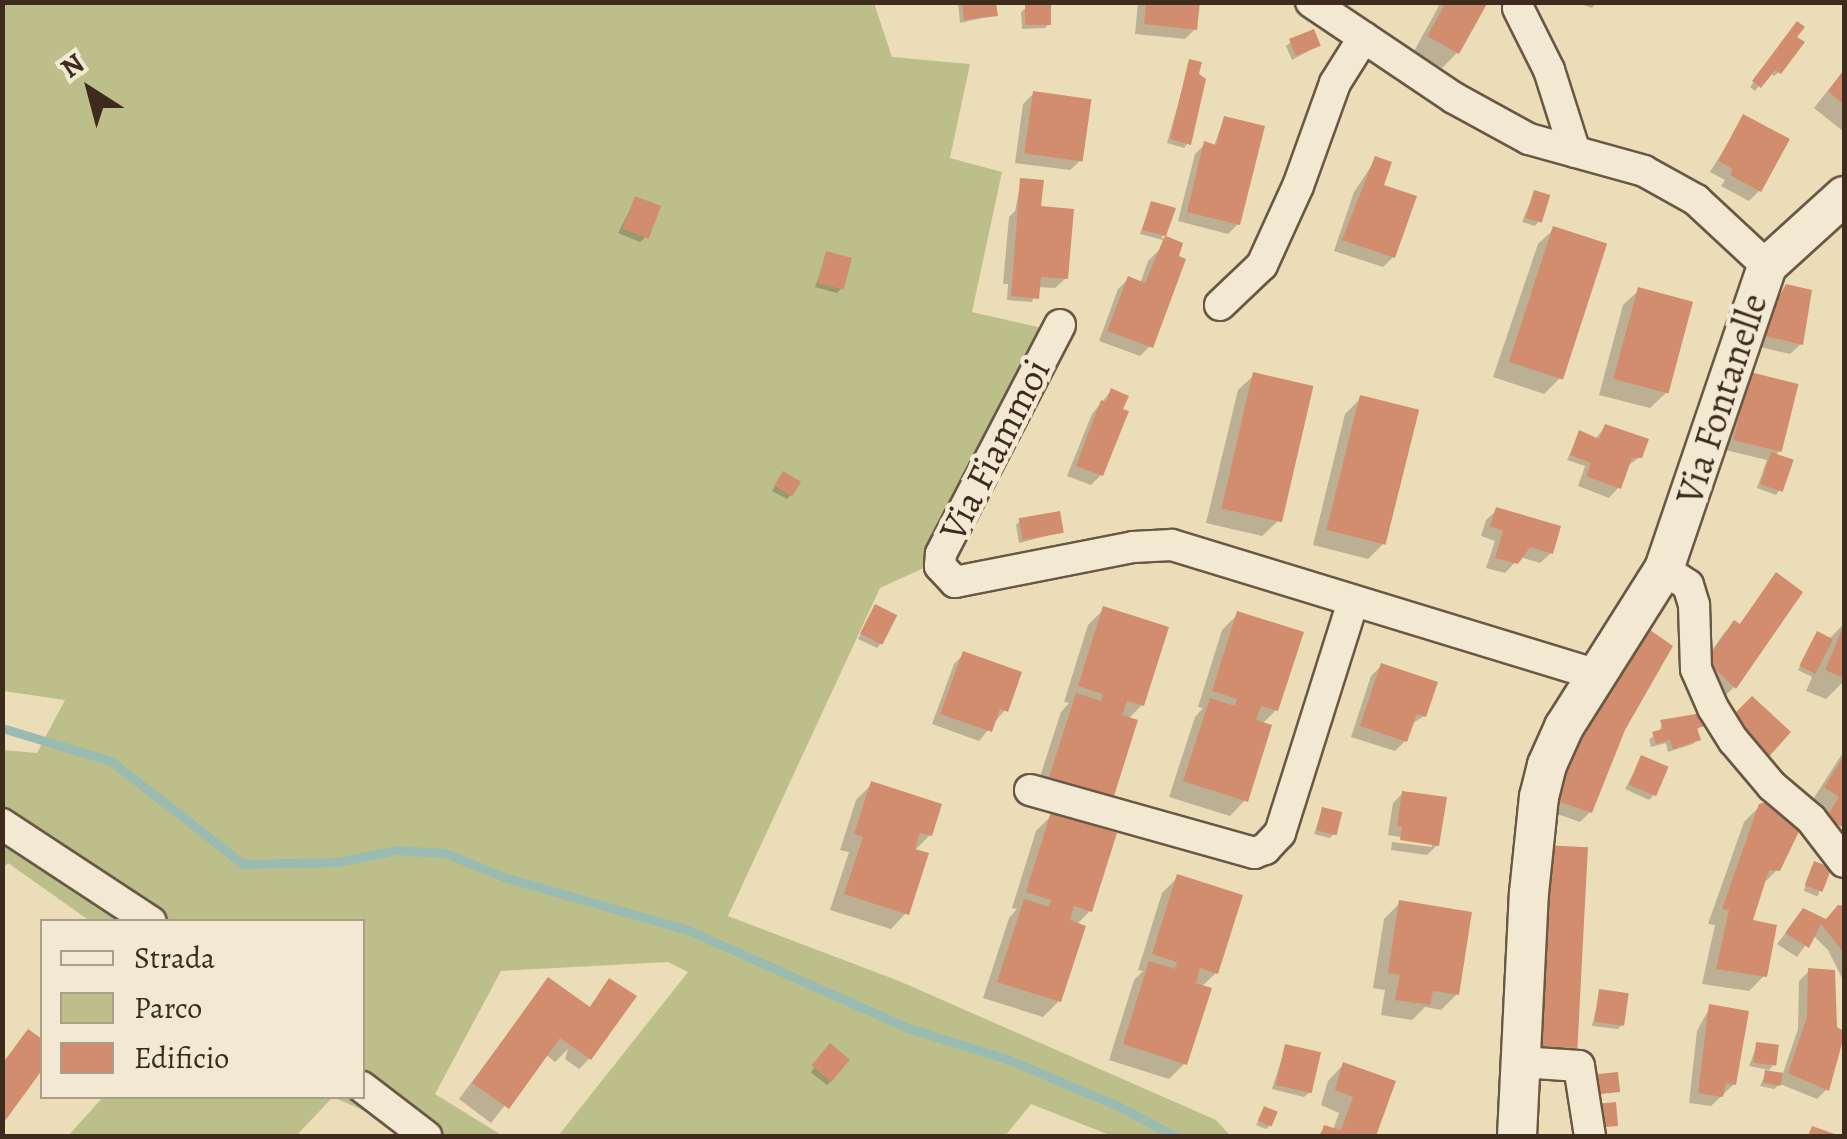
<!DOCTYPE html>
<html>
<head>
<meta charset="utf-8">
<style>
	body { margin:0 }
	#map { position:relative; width:1847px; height:1139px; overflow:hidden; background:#ecddb9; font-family:Alegreya,serif }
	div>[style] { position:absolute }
	.green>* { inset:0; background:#bdbf8b }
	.shadow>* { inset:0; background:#0003; transform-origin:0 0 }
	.stream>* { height:9px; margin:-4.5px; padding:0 4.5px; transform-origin:4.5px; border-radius:4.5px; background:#99bbb1 }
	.building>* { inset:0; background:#d28d6f; transform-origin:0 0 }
	.roads { filter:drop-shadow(2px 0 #695844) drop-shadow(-2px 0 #695844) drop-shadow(0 2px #695844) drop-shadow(0 -2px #695844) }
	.minor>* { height:30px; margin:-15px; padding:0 15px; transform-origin:15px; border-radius:15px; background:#f3e9d2 }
	.tertiary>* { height:38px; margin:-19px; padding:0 19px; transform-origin:19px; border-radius:19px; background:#f3e9d2 }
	span { translate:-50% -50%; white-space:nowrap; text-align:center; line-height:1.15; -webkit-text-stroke:9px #f3e9d2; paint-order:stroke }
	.street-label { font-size:38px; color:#3d2c1d }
	.frame { position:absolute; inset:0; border:5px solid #3d2c1d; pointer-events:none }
	.legend { position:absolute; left:40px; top:919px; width:325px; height:180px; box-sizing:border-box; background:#f3e9d2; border:2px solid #aa9d8a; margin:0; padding:12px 18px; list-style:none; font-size:30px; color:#3d2c1d }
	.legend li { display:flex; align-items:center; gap:20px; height:50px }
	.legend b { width:50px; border:2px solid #aa9d8a }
	.north { position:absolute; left:40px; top:40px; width:100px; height:100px; -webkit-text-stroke:8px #f3e9d2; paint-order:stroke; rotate:324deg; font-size:28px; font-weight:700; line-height:40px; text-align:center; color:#3d2c1d }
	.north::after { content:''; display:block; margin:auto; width:35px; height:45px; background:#3d2c1d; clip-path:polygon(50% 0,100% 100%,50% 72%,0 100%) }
</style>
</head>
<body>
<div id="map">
	<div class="green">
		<i style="clip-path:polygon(3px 3px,874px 3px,892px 57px,970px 64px,950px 158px,1002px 172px,972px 312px,1046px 329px,928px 566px,880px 588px,728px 916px,899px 981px,1216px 1120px,1231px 1136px,1112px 1136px,1031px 1104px,1005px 1136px,558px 1136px,688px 972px,668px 962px,501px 971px,435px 1094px,503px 1136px,421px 1136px,333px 1097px,296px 1136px,68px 1136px,103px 1097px,362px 1096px,362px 922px,90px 921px,8px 863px,3px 868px,3px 750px,37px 753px,65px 700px,3px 691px)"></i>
	</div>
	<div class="shadow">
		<i style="clip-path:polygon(958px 2px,993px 2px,995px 15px,960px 23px)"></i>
		<i style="clip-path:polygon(1138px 2px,1197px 2px,1195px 29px,1185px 39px,1135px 34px)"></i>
		<i style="clip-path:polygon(1441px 2px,1485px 2px,1457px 53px,1442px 68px,1413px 53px)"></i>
		<i style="clip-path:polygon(1575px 2px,1597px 2px,1592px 8px)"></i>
		<i style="clip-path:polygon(1026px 8px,1049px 24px,1045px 28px,1022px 29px,1021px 12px)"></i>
		<i style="clip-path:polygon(1793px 29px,1779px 72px,1774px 76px,1769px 73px,1755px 91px,1750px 87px)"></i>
		<i style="clip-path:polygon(1291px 42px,1318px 46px,1292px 60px,1286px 46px)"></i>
		<i style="clip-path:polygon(1190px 62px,1188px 143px,1184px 148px,1167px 143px)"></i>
		<i style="clip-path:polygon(1844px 70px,1844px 132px,1814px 108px)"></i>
		<i style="clip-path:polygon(1033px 94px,1081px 160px,1070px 170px,1015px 163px,1023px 104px)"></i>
		<i style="clip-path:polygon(1744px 117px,1759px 191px,1749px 201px,1721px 186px,1725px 180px,1710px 172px)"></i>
		<i style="clip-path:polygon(1224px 118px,1238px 224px,1228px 234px,1178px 221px,1195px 154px,1205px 144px,1214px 146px)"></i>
		<i style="clip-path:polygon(1376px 159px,1393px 257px,1383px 267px,1334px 251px,1354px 192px)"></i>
		<i style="clip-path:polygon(1021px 181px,1039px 205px,1066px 278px,1055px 288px,1037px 287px,1032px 302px,1007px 300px,1008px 284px,1003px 284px,1009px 217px,1015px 211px)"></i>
		<i style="clip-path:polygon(1534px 193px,1539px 221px,1535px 226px,1522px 222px)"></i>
		<i style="clip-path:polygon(636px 198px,645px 238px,640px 242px,618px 233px)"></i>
		<i style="clip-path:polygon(1151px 203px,1173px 209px,1162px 238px,1180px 244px,1150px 346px,1140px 356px,1099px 341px,1118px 289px,1128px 279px,1140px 284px,1148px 261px,1159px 250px,1163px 240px,1140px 234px)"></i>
		<i style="clip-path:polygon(1554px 229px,1560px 378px,1544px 394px,1493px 377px,1538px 244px)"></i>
		<i style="clip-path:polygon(827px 254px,841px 289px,837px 293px,815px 287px)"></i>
		<i style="clip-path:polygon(1787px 286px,1801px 344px,1790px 354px,1756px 346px,1758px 330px)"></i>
		<i style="clip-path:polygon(1639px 290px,1666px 393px,1650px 408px,1599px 395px,1623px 305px)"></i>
		<i style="clip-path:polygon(1751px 374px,1780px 450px,1775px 456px,1780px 490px,1776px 495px,1757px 488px,1767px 460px,1725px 450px,1741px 385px)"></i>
		<i style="clip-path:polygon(1254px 375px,1278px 521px,1262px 536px,1206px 523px,1238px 390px)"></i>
		<i style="clip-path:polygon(1111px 391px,1101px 475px,1091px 485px,1067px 476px,1092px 414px)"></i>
		<i style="clip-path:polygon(1361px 398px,1384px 543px,1368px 559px,1313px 545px,1345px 414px)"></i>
		<i style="clip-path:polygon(1606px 426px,1640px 457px,1626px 467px,1619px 487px,1609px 498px,1578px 486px,1585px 466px,1567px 460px,1579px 433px,1594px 440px)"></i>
		<i style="clip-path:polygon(779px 479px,791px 495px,787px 499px,772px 491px)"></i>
		<i style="clip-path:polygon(1497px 510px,1551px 553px,1540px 563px,1520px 557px,1505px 573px,1486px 568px,1495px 541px,1481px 536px,1486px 520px)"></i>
		<i style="clip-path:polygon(1021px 520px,1062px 532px,1019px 543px,1016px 525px)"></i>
		<i style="clip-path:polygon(1755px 603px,1734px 687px,1724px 697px,1697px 672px,1724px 633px,1735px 623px,1738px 626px)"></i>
		<i style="clip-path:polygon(875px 607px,881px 643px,877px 648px,858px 639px)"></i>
		<i style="clip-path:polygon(1104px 609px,1142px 705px,1128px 719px,1111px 795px,1096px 811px,1035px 792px,1061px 712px,1069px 703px,1064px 702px,1088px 625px)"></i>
		<i style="clip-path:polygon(1238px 614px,1276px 710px,1262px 724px,1245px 800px,1230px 816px,1169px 797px,1195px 717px,1203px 708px,1198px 707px,1222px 630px)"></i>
		<i style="clip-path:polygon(1844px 624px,1844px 681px,1826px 699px,1806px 691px,1812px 677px,1798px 670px,1818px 634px,1829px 639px)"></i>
		<i style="clip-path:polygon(964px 654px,1005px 710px,979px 741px,932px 724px,954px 664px)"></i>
		<i style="clip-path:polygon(1381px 666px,1424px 716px,1410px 725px,1405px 741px,1395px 751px,1351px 737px,1371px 676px)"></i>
		<i style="clip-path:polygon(1662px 723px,1703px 725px,1695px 731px,1698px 739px,1693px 744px,1668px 752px,1666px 743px,1651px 747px,1649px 739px,1659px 733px)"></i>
		<i style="clip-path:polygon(1622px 729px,1590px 812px,1580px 822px,1537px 807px)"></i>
		<i style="clip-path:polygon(1844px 751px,1844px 817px,1824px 840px,1810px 804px)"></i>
		<i style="clip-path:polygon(1642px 758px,1653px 796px,1649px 800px,1625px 789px)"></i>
		<i style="clip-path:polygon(872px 784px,930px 835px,914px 851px,906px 913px,891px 929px,830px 910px,849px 852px,840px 850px,856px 800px)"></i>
		<i style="clip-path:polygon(1403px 793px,1437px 845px,1427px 855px,1391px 850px,1392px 842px,1432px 847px,1432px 842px,1388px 835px,1393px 803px)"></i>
		<i style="clip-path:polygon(1760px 806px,1778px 869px,1761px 886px,1750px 922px,1765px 975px,1749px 991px,1702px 984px,1715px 925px,1708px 924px,1744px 822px)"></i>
		<i style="clip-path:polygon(1323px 809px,1334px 834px,1330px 838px,1314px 834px)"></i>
		<i style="clip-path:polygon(1052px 815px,1090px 911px,1076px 925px,1059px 1001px,1043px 1017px,983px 998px,1009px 918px,1017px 909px,1012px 908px,1036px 831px)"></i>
		<i style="clip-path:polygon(1544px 847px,1575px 1047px,1559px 1063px,1518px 1061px)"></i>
		<i style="left:1815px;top:864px;width:15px;height:29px;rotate:23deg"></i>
		<i style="clip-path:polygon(1178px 877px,1216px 973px,1201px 987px,1185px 1063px,1169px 1079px,1109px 1060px,1134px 980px,1143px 971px,1138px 970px,1162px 893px)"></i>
		<i style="clip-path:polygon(1400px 903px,1457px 994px,1441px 1010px,1425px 1007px,1412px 1020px,1381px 1015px,1385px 990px,1373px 988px,1384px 919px)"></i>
		<i style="clip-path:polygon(1838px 908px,1844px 909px,1844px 982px,1828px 950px,1813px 935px,1797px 957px,1777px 944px,1803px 911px,1826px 921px)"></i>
		<i style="clip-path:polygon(1809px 971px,1827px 1089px,1817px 1099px,1780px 1084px,1774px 1089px,1760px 1086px,1766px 1073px,1782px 1076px,1798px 1029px,1799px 981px)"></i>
		<i style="clip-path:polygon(548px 980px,588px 1009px,609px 982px,589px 1059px,579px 1069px,565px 1059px,568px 1049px,555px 1062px,545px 1054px,491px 1123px,459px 1099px)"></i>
		<i style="clip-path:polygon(1600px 992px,1622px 1025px,1618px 1029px,1592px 1026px)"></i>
		<i style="clip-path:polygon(1710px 1007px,1734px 1084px,1711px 1106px,1689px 1103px,1697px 1031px)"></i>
		<i style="clip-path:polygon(1757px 1045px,1773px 1065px,1769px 1070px,1749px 1066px)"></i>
		<i style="clip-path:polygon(1286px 1046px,1309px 1093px,1304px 1097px,1272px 1089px)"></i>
		<i style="left:830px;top:1047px;width:21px;height:32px;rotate:37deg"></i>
		<i style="clip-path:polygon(1343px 1065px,1392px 1083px,1373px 1136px,1317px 1136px,1325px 1128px,1333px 1130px,1339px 1113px,1321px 1105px,1328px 1081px)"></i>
		<i style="clip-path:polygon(1265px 1109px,1271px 1125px,1266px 1129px,1256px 1125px)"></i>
	</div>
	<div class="stream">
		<i style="left:2px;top:728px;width:114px;rotate:16.8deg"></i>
		<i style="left:111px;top:761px;width:167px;rotate:38deg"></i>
		<i style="left:243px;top:864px;width:95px;rotate:-1.2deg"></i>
		<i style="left:338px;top:862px;width:59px;rotate:-11.7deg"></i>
		<i style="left:396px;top:850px;width:49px;rotate:3.5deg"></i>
		<i style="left:445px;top:853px;width:67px;rotate:22deg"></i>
		<i style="left:507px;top:878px;width:188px;rotate:16deg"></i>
		<i style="left:688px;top:930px;width:241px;rotate:24deg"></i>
		<i style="left:908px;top:1028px;width:104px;rotate:17.4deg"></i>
		<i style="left:1007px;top:1059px;width:121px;rotate:22.9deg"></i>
		<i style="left:1118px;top:1106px;width:64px;rotate:27.8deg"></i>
	</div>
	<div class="building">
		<i style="clip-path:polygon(1146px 2px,1200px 2px,1197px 30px,1144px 24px)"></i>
		<i style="clip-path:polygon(1446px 2px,1488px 2px,1459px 54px,1427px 36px)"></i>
		<i style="clip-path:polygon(962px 3px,996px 3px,998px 16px,964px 20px)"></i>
		<i style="left:1025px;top:5px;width:26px;height:20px"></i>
		<i style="clip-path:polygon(1797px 21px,1805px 27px,1797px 37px,1805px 42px,1781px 74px,1775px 70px,1761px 88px,1752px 81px)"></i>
		<i style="left:1314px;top:29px;width:18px;height:27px;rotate:68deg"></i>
		<i style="clip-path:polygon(1189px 59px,1202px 62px,1199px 74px,1206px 79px,1191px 145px,1170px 139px)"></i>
		<i style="clip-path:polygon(1844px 70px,1844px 105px,1828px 91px)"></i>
		<i style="left:1033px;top:91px;width:59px;height:63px;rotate:8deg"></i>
		<i style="clip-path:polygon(1743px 114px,1790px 139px,1761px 192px,1730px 175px,1733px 169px,1718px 161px)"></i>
		<i style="clip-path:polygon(1224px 116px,1265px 126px,1240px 225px,1187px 212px,1204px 141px,1216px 145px)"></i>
		<i style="clip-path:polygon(1375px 156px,1392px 162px,1384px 185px,1417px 196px,1395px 258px,1342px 240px)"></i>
		<i style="clip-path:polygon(1020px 178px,1044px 180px,1041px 206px,1074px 209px,1068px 279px,1041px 277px,1039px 299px,1011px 296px)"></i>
		<i style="left:1534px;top:190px;width:17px;height:29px;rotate:17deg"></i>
		<i style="left:635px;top:196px;width:28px;height:35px;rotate:21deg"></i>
		<i style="clip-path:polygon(1151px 201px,1176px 208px,1166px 236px,1183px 243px,1179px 256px,1186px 259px,1153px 348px,1107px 331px,1128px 276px,1145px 283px,1165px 236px,1142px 230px)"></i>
		<i style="left:1553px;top:226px;width:57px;height:143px;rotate:18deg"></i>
		<i style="left:826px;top:251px;width:27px;height:33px;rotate:15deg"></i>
		<i style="clip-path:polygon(1786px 284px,1812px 290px,1803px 345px,1765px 336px,1768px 317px)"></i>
		<i style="left:1638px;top:287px;width:57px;height:95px;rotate:15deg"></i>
		<i style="left:1253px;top:372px;width:62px;height:140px;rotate:13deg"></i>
		<i style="left:1750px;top:372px;width:50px;height:70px;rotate:14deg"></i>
		<i style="clip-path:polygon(1111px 388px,1129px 396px,1123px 409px,1129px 411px,1103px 476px,1076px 466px,1101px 400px,1106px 402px)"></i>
		<i style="left:1360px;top:395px;width:61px;height:139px;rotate:14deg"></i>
		<i style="clip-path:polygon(1605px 424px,1649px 439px,1642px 458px,1632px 458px,1621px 489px,1586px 476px,1591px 463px,1570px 455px,1579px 430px,1599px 439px)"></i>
		<i style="left:1771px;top:452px;width:24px;height:34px;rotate:19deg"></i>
		<i style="left:783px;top:471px;width:21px;height:17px;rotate:31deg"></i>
		<i style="clip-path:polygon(1496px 507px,1561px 526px,1553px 554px,1530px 547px,1518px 564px,1495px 558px,1503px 531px,1490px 526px)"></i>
		<i style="left:1060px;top:511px;width:22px;height:42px;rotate:80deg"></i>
		<i style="clip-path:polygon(1776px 572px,1803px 592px,1736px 689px,1706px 661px,1734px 620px,1740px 624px)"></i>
		<i style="left:875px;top:604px;width:25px;height:33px;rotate:27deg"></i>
		<i style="clip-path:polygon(1103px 606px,1169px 627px,1144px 706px,1127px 701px,1122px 715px,1138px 720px,1114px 796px,1049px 777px,1076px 693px,1101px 701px,1103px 694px,1078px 686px)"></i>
		<i style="clip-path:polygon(1237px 611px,1304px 632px,1278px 711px,1261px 706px,1256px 720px,1272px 725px,1248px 802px,1183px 781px,1210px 698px,1235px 706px,1237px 699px,1212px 691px)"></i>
		<i style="clip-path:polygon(1643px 625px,1673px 646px,1625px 730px,1592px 813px,1546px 797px)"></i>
		<i style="clip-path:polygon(1844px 625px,1844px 678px,1825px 670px)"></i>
		<i style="left:1817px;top:631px;width:18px;height:39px;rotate:27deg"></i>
		<i style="clip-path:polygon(963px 651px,1022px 672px,1008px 712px,1000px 709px,992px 732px,940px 714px)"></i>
		<i style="clip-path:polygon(1381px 663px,1438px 682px,1426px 717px,1417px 714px,1407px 742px,1360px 726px)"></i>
		<i style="clip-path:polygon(1752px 696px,1791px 732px,1764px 762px,1731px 717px)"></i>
		<i style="clip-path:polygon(1702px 713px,1706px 726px,1697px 728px,1701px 740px,1673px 749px,1670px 740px,1656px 744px,1652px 732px,1663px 729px,1660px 720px)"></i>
		<i style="left:1641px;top:755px;width:30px;height:32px;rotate:23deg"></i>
		<i style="clip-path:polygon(1844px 756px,1844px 822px,1841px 827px,1827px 816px,1839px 797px,1824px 787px)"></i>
		<i style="clip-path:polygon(871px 781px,942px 804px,932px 836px,920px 833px,915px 849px,929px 853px,909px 915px,844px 894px,863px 837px,854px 834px)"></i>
		<i style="clip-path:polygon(1402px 791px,1447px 797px,1439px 846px,1400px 840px,1402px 826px,1397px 826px)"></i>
		<i style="clip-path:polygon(1771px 800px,1803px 823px,1780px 871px,1769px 870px,1753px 920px,1777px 925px,1767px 977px,1716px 969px,1729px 910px,1722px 909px,1759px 804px)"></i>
		<i style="left:1322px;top:807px;width:21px;height:24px;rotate:14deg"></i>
		<i style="clip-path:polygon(1051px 812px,1117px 833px,1092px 912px,1074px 906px,1070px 920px,1086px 926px,1061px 1002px,997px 982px,1024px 899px,1049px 907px,1051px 900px,1026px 892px)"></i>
		<i style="left:1543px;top:845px;width:45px;height:201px;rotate:3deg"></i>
		<i style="left:1814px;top:861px;width:19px;height:26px;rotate:21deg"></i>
		<i style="clip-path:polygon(1177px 874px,1243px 895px,1218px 974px,1200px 968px,1196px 983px,1212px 988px,1187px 1065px,1123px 1044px,1149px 961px,1175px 969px,1177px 962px,1152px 954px)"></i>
		<i style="clip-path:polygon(1399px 900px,1472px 912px,1459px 995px,1433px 991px,1430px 1005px,1395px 1000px,1400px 975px,1388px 973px)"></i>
		<i style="clip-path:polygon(1838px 905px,1844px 906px,1844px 953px,1821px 924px,1809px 948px,1785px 933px,1803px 908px,1826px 919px)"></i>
		<i style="clip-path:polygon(1808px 968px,1835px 970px,1837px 1027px,1844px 1031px,1844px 1036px,1829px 1091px,1788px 1073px,1807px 1017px)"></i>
		<i style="clip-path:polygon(548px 977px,590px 1007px,609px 978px,637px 996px,591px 1060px,560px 1038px,509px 1109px,472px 1083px)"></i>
		<i style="left:1599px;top:989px;width:30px;height:33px;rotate:8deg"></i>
		<i style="clip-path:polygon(1709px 1004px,1749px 1011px,1736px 1085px,1726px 1083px,1723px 1097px,1698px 1093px)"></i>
		<i style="clip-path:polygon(28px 1029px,42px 1039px,42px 1070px,2px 1125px,2px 1064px)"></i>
		<i style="left:1756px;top:1042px;width:23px;height:21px;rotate:7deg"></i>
		<i style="left:830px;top:1043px;width:26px;height:29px;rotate:40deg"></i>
		<i style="left:1285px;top:1044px;width:37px;height:42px;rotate:13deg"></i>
		<i style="clip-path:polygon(1343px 1062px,1396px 1081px,1376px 1136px,1320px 1136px,1324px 1125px,1341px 1130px,1353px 1097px,1335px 1090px)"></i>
		<i style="left:1765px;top:1070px;width:18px;height:13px;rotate:9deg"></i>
		<i style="left:1618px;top:1072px;width:20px;height:32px;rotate:84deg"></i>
		<i style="left:1616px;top:1102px;width:24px;height:22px;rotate:85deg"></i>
		<i style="left:1264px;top:1106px;width:15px;height:16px;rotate:23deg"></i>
		<i style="clip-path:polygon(1812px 1126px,1840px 1136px,1808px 1136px)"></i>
	</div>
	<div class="roads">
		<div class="minor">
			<i style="left:1311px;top:2px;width:172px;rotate:33.9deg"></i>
			<i style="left:1454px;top:98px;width:85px;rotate:28.7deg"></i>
			<i style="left:1529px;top:139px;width:119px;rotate:15.5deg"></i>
			<i style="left:1644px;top:171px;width:60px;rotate:29.1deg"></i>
			<i style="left:1696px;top:200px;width:97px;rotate:42.9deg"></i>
			<i style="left:1518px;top:8px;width:69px;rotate:63.4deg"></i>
			<i style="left:1549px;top:70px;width:86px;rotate:72.4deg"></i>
			<i style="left:1220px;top:305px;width:58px;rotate:-43.6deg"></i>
			<i style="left:1262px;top:265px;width:87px;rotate:-65.5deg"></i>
			<i style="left:1298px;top:186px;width:109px;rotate:-70.2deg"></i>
			<i style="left:1335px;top:83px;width:54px;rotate:-57.8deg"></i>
			<i style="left:1060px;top:325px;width:258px;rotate:117.5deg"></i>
			<i style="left:941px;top:554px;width:12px;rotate:95deg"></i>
			<i style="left:940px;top:566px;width:22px;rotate:47deg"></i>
			<i style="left:955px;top:582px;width:181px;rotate:-11.1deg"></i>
			<i style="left:1133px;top:547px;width:39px;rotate:-3deg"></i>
			<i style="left:1172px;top:545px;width:444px;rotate:17deg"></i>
			<i style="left:1664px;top:569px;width:29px;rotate:34deg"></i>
			<i style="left:1688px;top:585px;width:21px;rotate:73deg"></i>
			<i style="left:1694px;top:605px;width:64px;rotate:88.2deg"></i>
			<i style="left:1696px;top:669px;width:43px;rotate:66.4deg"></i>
			<i style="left:1713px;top:708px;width:39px;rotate:58deg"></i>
			<i style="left:1734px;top:741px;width:59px;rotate:49.8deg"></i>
			<i style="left:1772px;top:786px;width:51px;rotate:40.2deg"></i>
			<i style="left:1811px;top:819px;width:54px;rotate:52.5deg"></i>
			<i style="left:1030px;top:790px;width:233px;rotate:15.7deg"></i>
			<i style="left:1254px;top:853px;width:12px;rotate:-20deg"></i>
			<i style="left:1265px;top:849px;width:22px;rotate:-47deg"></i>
			<i style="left:1280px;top:833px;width:243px;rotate:-72.5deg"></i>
			<i style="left:2px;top:824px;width:178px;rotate:33.3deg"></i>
			<i style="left:1521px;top:1062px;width:58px;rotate:3.9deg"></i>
			<i style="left:1579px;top:1066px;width:71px;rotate:81.1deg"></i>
			<i style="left:362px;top:1087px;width:81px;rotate:37.4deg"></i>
		</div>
		<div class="tertiary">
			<i style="left:1517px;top:1136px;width:243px;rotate:-87.2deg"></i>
			<i style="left:1529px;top:893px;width:97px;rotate:-84.1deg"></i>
			<i style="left:1539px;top:797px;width:33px;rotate:-76deg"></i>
			<i style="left:1547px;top:765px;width:42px;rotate:-65.9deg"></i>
			<i style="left:1564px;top:727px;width:187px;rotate:-57.7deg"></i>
			<i style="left:1664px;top:569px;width:320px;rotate:-71.2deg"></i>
			<i style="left:1767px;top:266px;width:104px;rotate:-42.3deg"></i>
		</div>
	</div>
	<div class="street-label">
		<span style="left:1722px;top:399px;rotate:-72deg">Via Fontanelle</span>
		<span style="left:995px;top:450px;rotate:-63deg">Via Fiammoi</span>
	</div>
	<div class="frame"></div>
	<ul class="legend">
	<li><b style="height:12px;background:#f3e9d2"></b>Strada</li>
	<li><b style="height:28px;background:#bdbf8b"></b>Parco</li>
	<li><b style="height:28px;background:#d28d6f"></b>Edificio</li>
	</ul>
	<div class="north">N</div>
</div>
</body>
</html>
